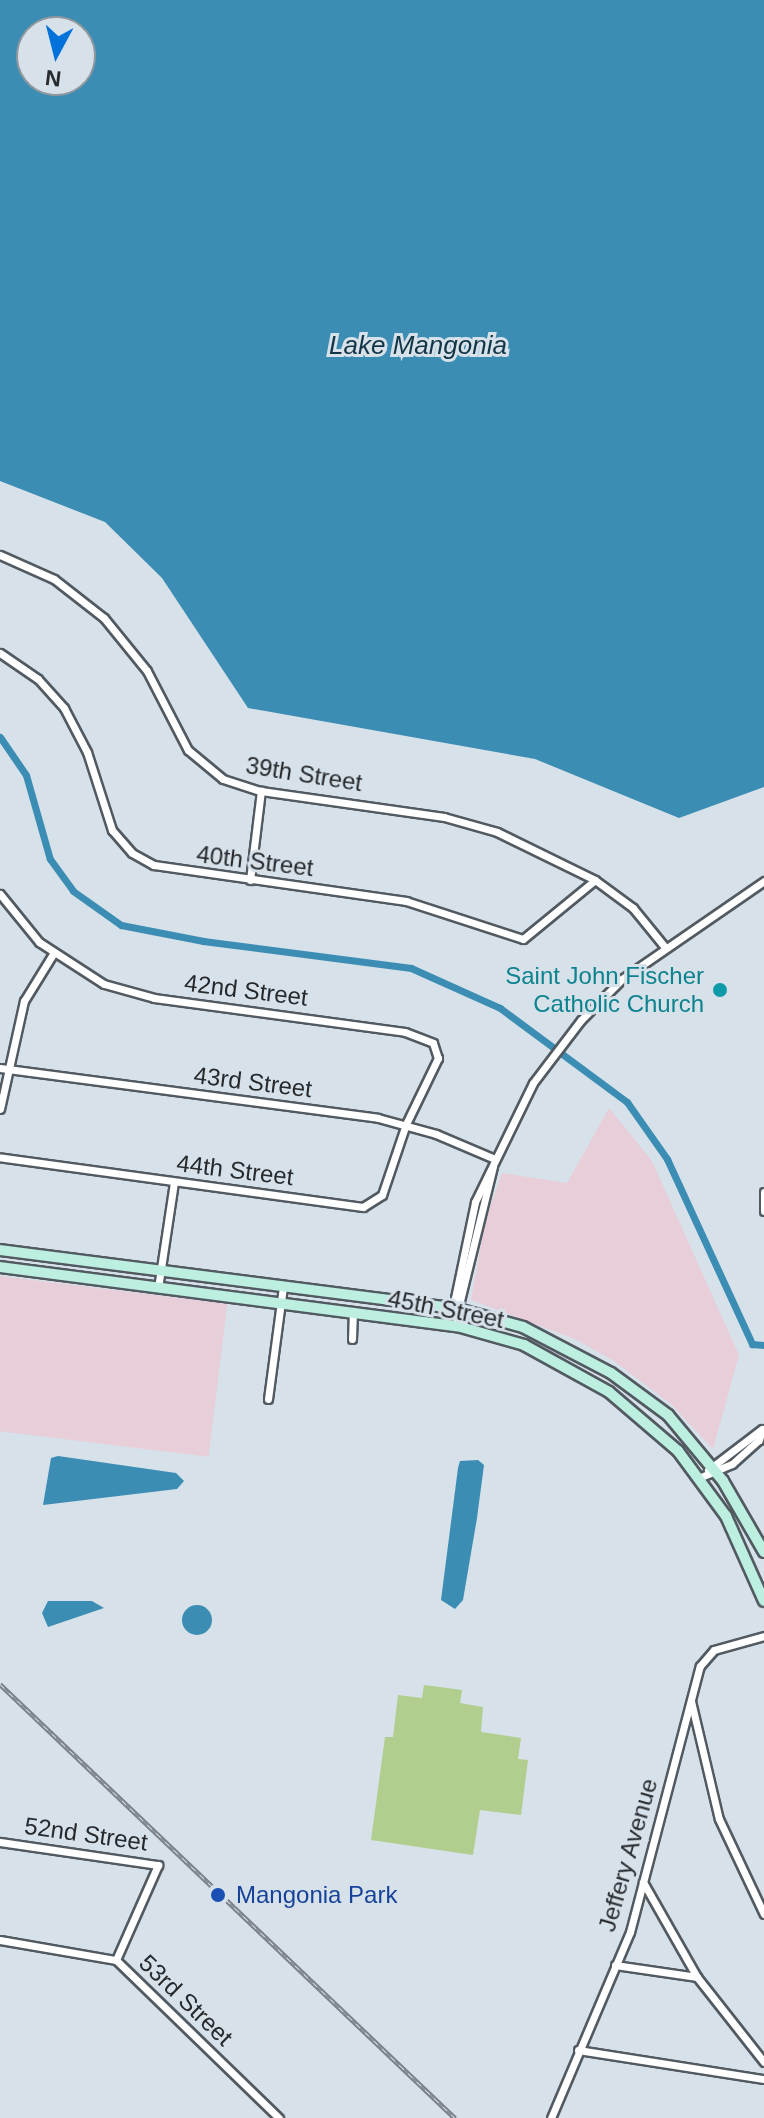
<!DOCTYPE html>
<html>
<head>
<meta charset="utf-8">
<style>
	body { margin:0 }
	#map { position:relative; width:764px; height:2118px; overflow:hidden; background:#d7e1e9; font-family:Helvetica,sans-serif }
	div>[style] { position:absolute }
	.commercial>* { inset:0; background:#e7ced8; transform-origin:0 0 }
	.green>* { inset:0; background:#b1ce8f }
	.water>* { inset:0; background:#3c8db4 }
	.round { border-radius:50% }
	.canal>* { height:7px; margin:-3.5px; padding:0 3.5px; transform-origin:3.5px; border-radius:3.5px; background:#3c8db4 }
	.roads { filter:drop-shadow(2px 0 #525a61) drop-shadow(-2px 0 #525a61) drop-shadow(0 2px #525a61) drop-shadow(0 -2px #525a61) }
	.street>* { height:7px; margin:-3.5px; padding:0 3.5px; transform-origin:3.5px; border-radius:3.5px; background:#fff }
	.secondary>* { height:10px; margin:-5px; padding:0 5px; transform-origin:5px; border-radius:5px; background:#bdefe1 }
	.rail>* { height:5px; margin-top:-2.5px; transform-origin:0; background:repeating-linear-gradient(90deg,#d7e1e9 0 6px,#7b8288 0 12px); box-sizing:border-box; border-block:2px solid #7b8288 }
	.dots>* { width:22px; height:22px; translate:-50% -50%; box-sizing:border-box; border:4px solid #d7e1e9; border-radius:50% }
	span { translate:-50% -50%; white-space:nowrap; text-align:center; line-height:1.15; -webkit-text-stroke:6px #d7e1e9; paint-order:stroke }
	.street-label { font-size:24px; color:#262a2d }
	.culture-label { font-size:24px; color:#0d838f }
	.right { translate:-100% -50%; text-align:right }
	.transit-label { font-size:24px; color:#164399 }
	.left { translate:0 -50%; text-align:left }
	.water-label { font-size:26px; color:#123647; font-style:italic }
	.north { position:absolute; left:16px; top:16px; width:80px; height:80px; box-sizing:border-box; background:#d7e1e9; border:2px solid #90989e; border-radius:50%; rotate:187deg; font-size:22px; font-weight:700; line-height:32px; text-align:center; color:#262a2d }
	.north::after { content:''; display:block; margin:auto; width:28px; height:36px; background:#0072d9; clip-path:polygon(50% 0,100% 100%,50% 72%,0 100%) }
</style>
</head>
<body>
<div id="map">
	<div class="commercial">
		<i style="clip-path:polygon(609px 1108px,652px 1161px,739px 1355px,713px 1449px,671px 1404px,614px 1361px,575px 1339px,471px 1300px,485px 1222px,502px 1173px,567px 1183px)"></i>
		<i style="left:0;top:1276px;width:229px;height:154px;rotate:7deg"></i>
	</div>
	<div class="green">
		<i style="clip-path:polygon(424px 1685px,462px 1690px,460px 1703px,483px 1707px,481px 1732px,521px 1738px,518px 1759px,528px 1760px,521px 1815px,480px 1810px,473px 1855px,371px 1840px,385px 1737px,393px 1737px,398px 1695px,422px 1698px)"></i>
	</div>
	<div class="water">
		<i style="clip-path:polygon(evenodd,0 0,764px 0,764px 787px,679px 818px,535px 759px,248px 708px,162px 578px,105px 522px,0 481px,0 0,32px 32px,80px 32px,80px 80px,32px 80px,32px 32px)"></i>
		<i style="clip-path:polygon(58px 1456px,176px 1473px,184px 1481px,177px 1489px,43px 1505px,51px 1458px)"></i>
		<i style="clip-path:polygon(478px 1460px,484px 1465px,477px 1518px,463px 1600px,455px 1609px,441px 1600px,458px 1468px,460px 1461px)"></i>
		<i style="clip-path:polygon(48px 1601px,92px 1601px,104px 1608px,48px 1627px,42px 1613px)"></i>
		<i class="round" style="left:182px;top:1605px;width:30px;height:30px"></i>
	</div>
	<div class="canal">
		<i style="left:0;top:737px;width:46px;rotate:55.6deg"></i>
		<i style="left:26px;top:775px;width:87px;rotate:74.1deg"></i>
		<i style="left:50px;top:859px;width:39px;rotate:54deg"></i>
		<i style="left:73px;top:891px;width:59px;rotate:35.3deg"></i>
		<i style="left:121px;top:925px;width:84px;rotate:11deg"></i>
		<i style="left:203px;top:941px;width:210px;rotate:7.4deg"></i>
		<i style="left:411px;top:968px;width:98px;rotate:24.2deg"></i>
		<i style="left:500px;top:1008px;width:158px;rotate:36.5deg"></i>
		<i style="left:627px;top:1102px;width:70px;rotate:54.9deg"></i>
		<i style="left:667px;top:1159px;width:204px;rotate:65.3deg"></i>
		<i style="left:752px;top:1344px;width:12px;rotate:5deg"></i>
	</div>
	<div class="roads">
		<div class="street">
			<i style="left:0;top:555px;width:59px;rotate:24deg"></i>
			<i style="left:54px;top:579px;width:63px;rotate:38deg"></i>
			<i style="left:104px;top:618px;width:68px;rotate:50.9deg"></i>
			<i style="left:147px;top:671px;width:89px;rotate:62.6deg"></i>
			<i style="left:188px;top:750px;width:45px;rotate:39.6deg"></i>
			<i style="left:223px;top:779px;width:40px;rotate:18deg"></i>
			<i style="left:261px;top:791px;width:185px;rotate:8.1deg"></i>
			<i style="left:444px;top:817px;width:55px;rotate:15.8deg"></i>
			<i style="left:497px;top:832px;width:109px;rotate:26.1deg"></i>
			<i style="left:595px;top:880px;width:47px;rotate:36.4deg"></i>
			<i style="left:633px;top:908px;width:49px;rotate:50.8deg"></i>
			<i style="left:0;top:653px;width:46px;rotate:34.4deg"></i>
			<i style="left:38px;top:679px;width:39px;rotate:48deg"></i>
			<i style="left:64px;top:708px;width:50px;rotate:62.4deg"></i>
			<i style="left:87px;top:752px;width:82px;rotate:72.2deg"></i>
			<i style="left:112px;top:830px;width:30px;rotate:49deg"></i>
			<i style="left:132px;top:853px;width:25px;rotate:29deg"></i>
			<i style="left:154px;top:865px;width:255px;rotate:8.1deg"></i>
			<i style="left:406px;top:901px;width:123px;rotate:18deg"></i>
			<i style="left:523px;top:939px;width:93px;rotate:-39.3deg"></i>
			<i style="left:250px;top:880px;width:90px;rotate:-83deg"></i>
			<i style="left:0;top:894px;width:62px;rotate:50.9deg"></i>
			<i style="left:39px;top:942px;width:77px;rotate:32.9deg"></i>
			<i style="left:104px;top:984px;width:52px;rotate:15.6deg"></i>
			<i style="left:154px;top:998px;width:253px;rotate:7.7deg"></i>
			<i style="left:405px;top:1032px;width:30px;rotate:21deg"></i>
			<i style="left:433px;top:1043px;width:16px;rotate:72deg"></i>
			<i style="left:438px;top:1058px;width:73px;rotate:115.9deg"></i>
			<i style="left:406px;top:1124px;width:75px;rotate:108.7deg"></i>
			<i style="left:382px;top:1195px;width:22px;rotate:148deg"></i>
			<i style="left:363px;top:1207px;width:366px;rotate:-172.2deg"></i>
			<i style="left:0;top:1068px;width:381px;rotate:7.5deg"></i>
			<i style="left:378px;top:1118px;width:60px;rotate:15.4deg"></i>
			<i style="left:436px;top:1134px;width:64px;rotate:23deg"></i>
			<i style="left:0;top:1109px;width:111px;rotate:-77.5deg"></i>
			<i style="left:24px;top:1001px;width:55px;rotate:-58.3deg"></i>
			<i style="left:764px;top:1192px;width:19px;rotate:90deg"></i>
			<i style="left:158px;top:1288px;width:107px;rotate:-81.4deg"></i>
			<i style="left:458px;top:1309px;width:147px;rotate:-76.2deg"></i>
			<i style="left:457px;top:1326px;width:28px;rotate:-94deg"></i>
			<i style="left:455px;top:1298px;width:98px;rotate:-78.2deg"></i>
			<i style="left:475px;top:1202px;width:132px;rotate:-64deg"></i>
			<i style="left:533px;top:1083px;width:79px;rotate:-52.7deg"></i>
			<i style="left:581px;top:1020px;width:58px;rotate:-45deg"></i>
			<i style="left:622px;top:979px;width:173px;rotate:-34.6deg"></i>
			<i style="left:352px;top:1339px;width:26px;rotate:-88deg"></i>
			<i style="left:268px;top:1399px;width:113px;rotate:-82.4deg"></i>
			<i style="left:708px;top:1470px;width:68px;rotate:-37.2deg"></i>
			<i style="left:701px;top:1477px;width:34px;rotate:-23deg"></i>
			<i style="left:732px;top:1464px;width:36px;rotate:-42deg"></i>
			<i style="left:759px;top:1440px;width:11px;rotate:-75deg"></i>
			<i style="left:691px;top:1701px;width:121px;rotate:76.7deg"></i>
			<i style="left:719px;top:1819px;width:105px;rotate:64.7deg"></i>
			<i style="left:0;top:1842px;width:160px;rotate:8.3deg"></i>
			<i style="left:158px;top:1865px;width:104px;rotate:113.9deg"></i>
			<i style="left:643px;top:1882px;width:109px;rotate:60.4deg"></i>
			<i style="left:697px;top:1977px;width:108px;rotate:51.8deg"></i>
			<i style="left:0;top:1940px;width:118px;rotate:9.8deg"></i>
			<i style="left:116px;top:1960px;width:227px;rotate:44.1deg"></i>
			<i style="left:615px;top:1965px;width:83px;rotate:8.3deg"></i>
			<i style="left:578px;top:2050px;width:188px;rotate:8.9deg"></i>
			<i style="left:551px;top:2118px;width:202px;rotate:-67deg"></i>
			<i style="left:630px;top:1932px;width:275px;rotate:-75.3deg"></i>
			<i style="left:700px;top:1666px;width:21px;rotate:-49deg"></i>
			<i style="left:714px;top:1650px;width:52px;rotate:-15.6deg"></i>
		</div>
		<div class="secondary">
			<i style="left:0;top:1250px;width:462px;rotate:7.3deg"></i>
			<i style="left:458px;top:1309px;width:67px;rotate:15.5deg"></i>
			<i style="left:523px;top:1327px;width:99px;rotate:27.6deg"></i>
			<i style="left:611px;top:1373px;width:71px;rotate:36.4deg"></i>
			<i style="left:668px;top:1415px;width:86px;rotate:50.2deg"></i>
			<i style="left:723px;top:1481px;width:82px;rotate:60deg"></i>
			<i style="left:0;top:1267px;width:461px;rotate:7.4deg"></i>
			<i style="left:457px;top:1326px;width:70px;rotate:15.8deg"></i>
			<i style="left:524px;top:1345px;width:97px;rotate:28.9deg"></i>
			<i style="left:609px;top:1392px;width:91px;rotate:40.5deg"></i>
			<i style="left:678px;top:1451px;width:81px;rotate:53.6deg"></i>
			<i style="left:726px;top:1516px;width:93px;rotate:65.9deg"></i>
		</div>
	</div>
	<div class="rail">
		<i style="left:0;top:1684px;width:629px;rotate:43.65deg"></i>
	</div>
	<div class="dots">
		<i style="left:720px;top:990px;background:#0f9aa8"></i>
		<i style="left:218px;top:1895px;background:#1a4fb4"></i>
	</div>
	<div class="street-label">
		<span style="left:304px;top:774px;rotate:9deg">39th Street</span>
		<span style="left:255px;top:861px;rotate:7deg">40th Street</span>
		<span style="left:246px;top:990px;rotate:7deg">42nd Street</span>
		<span style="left:253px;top:1082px;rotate:7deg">43rd Street</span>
		<span style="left:235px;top:1170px;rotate:7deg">44th Street</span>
		<span style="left:446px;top:1309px;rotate:11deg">45th Street</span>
		<span style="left:86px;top:1834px;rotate:8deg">52nd Street</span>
		<span style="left:628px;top:1855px;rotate:-74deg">Jeffery Avenue</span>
		<span style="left:186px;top:2000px;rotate:44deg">53rd Street</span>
	</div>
	<div class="culture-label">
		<span class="right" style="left:704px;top:990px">Saint John Fischer<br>Catholic Church</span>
	</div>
	<div class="transit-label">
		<span class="left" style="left:236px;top:1895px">Mangonia Park</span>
	</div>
	<div class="water-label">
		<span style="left:418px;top:346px">Lake Mangonia</span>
	</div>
	<div class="north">N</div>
</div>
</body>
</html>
